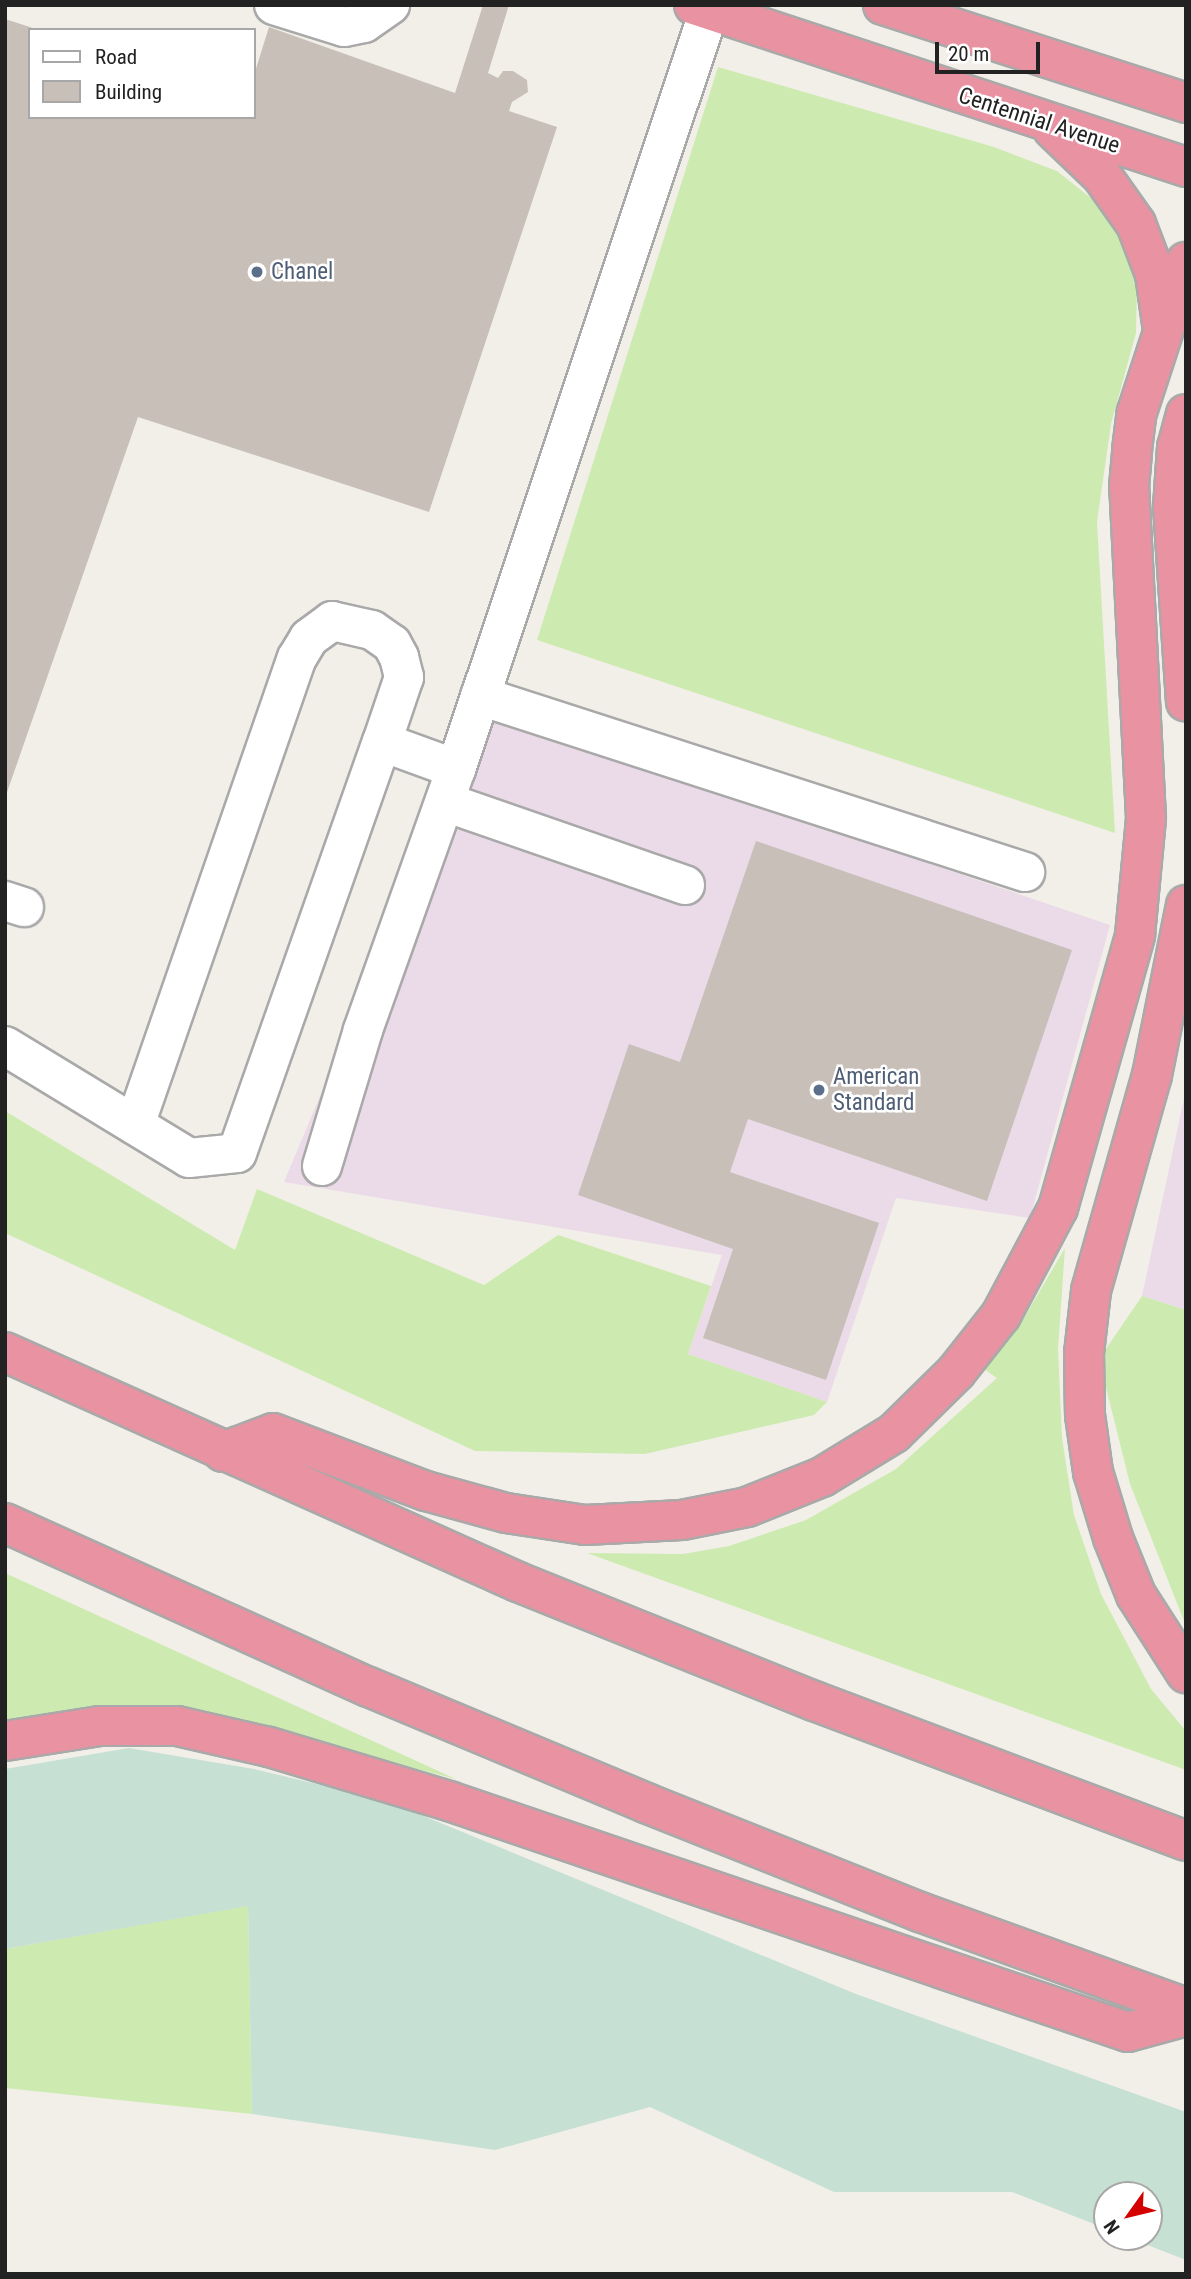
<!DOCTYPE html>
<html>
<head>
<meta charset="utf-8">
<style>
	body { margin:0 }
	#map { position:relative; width:1191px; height:2279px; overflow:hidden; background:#f2efe9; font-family:"Roboto Condensed",sans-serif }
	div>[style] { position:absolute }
	.industrial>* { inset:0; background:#ebdbe8 }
	.grass>* { inset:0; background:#cdebb0 }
	.wetland>* { inset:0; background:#c6e0d4 }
	.building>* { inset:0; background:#c7bfb8 }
	.roads { filter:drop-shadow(2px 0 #a9a9a9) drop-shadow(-2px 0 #a9a9a9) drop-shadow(0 2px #a9a9a9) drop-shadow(0 -2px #a9a9a9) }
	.minor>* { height:38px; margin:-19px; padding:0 19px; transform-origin:19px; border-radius:19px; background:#fff }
	.highway>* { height:38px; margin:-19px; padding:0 19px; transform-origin:19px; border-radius:19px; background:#e892a2 }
	.dots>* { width:19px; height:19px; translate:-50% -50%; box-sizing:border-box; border:4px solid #fff; border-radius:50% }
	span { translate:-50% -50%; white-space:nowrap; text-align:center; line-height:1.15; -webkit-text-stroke:5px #fff; paint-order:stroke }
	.street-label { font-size:23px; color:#222 }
	.service-label { font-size:23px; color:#4e5e75 }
	.left { translate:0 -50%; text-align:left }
	.frame { position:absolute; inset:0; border:7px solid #222; pointer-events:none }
	.legend { position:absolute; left:28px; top:28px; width:228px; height:91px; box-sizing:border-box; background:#fff; border:2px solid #a7a7a7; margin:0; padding:9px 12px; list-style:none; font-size:21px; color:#222 }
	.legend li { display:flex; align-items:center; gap:14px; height:35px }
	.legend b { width:35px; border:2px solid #a7a7a7 }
	.north { position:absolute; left:1093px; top:2181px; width:70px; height:70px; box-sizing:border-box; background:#fff; border:2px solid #a7a7a7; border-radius:50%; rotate:236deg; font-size:19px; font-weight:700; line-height:28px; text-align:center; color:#222 }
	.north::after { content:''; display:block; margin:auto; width:24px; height:32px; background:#d40000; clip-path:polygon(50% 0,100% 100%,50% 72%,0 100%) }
	.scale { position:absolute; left:935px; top:42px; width:105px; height:32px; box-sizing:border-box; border:4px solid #222; border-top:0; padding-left:9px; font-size:21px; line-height:24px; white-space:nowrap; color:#222; -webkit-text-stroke:5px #fff; paint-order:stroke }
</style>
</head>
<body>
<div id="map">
	<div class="industrial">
		<i style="clip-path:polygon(481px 712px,1110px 925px,1030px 1218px,896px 1198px,827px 1402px,688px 1354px,722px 1255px,284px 1182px)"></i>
		<i style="clip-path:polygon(1186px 1089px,1186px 1310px,1142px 1296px)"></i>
	</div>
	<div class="grass">
		<i style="clip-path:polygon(718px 67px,994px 147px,1057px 171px,1091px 198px,1118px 233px,1137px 287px,1136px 333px,1111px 424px,1097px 522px,1115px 833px,537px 640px)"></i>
		<i style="clip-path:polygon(5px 1111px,235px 1250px,257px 1189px,484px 1285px,558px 1235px,711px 1286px,688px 1354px,827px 1402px,814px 1415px,645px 1454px,475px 1451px,5px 1233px)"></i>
		<i style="clip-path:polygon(1065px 1248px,1058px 1349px,1062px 1438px,1074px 1515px,1101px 1594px,1151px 1689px,1186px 1731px,1186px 1770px,587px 1553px,683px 1554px,729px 1546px,806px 1520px,896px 1469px,997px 1378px,984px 1369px,1024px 1318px)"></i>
		<i style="clip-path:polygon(1142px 1296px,1186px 1310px,1186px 1626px,1130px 1484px,1099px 1359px)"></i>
		<i style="clip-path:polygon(5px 1573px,456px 1779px,307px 1741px,5px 1726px)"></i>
		<i style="clip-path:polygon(248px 1905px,252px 2114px,5px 2088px,5px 1949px)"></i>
	</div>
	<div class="wetland">
		<i style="clip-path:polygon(129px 1748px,254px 1769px,387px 1801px,856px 1994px,1186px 2112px,1186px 2260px,1127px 2237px,1149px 2237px,1149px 2195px,1107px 2195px,1107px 2229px,1012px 2192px,834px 2192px,650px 2107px,495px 2150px,252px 2114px,248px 1906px,5px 1949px,5px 1769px)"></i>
	</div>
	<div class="building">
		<i style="clip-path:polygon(483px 5px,509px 5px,488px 73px,498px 78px,503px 71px,513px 71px,527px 80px,528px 92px,512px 102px,509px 111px,557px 127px,429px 512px,138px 417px,5px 798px,5px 19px,36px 29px,30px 30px,30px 117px,254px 117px,254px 75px,269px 27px,455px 93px)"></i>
		<i style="clip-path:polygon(756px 841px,1072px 950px,987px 1201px,748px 1119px,730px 1172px,879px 1223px,826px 1380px,703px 1338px,733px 1249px,578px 1195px,629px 1044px,680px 1062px)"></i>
	</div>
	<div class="roads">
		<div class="minor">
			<i style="left:274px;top:5px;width:73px;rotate:17.4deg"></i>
			<i style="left:344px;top:27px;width:20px;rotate:-11deg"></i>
			<i style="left:364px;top:23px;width:32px;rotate:-35deg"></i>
			<i style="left:480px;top:696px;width:573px;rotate:17.9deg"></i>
			<i style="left:445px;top:802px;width:254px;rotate:19.1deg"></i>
			<i style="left:5px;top:901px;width:20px;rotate:18deg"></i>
			<i style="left:5px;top:1046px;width:215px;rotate:31.3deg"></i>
			<i style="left:189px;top:1158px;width:48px;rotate:-5.9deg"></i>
			<i style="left:237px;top:1153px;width:436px;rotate:-70.6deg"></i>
			<i style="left:382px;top:742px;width:79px;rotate:20deg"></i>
			<i style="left:456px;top:769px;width:805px;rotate:-71.54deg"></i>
			<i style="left:135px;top:1125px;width:494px;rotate:-70.9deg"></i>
			<i style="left:297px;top:658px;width:23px;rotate:-59deg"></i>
			<i style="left:309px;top:638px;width:29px;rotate:-36deg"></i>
			<i style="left:332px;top:621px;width:41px;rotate:12.7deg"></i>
			<i style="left:372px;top:630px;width:24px;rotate:35deg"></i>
			<i style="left:392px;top:644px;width:15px;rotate:62deg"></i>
			<i style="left:399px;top:657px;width:21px;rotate:76deg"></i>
			<i style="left:404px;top:677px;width:69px;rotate:108.7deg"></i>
			<i style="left:322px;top:1166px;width:142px;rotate:-73.2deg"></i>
			<i style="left:363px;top:1030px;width:277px;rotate:-70.4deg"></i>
		</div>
		<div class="highway">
			<i style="left:694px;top:5px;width:518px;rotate:18.23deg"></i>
			<i style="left:883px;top:5px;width:318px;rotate:17.9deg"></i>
			<i style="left:1053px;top:129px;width:68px;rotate:43.8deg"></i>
			<i style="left:1102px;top:176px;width:59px;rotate:54.7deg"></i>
			<i style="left:1136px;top:224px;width:53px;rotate:69.2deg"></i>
			<i style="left:1155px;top:274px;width:50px;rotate:82deg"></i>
			<i style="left:1186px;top:414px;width:34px;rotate:105deg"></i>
			<i style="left:1177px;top:447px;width:60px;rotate:93.8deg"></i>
			<i style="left:1173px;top:507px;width:195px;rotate:86.2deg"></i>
			<i style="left:1186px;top:905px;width:173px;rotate:101.3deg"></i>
			<i style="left:1152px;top:1075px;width:224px;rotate:105.8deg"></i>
			<i style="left:1091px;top:1291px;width:62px;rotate:96.4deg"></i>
			<i style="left:1084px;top:1353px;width:62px;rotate:89.1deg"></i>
			<i style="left:1085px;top:1415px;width:58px;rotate:82deg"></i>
			<i style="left:1093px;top:1472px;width:69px;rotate:73.1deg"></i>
			<i style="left:1113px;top:1538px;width:61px;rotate:68deg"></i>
			<i style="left:1136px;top:1595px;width:93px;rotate:57.3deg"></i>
			<i style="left:5px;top:1352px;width:562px;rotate:24.15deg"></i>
			<i style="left:518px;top:1582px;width:319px;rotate:21.9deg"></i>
			<i style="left:814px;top:1701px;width:397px;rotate:20.6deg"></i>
			<i style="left:223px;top:1452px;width:53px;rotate:-20.8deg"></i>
			<i style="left:273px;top:1433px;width:164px;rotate:20.8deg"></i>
			<i style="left:426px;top:1491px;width:83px;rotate:15.4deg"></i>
			<i style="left:506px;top:1513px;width:80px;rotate:8.6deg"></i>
			<i style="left:585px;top:1525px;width:97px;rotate:-3deg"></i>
			<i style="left:682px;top:1520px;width:66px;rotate:-11.3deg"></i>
			<i style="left:747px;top:1507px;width:81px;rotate:-21.8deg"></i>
			<i style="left:822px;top:1477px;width:84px;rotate:-31.4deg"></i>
			<i style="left:894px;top:1433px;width:87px;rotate:-44.5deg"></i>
			<i style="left:956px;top:1372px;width:73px;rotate:-51.7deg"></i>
			<i style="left:1001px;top:1315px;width:121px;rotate:-62deg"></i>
			<i style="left:1058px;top:1208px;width:284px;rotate:-74.2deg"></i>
			<i style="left:1135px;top:935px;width:118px;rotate:-84.6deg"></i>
			<i style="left:1146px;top:818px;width:331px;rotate:-92.9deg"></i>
			<i style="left:1129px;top:487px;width:37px;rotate:-85deg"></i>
			<i style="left:1132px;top:450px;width:38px;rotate:-83deg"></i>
			<i style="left:1137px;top:412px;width:158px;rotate:-71.9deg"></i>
			<i style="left:5px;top:1523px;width:399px;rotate:24.3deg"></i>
			<i style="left:369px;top:1687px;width:300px;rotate:22.7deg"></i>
			<i style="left:646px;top:1803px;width:295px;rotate:21.7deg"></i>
			<i style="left:920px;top:1912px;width:283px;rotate:19.8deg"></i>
			<i style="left:5px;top:1741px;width:96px;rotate:-9deg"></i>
			<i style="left:100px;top:1726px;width:77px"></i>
			<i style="left:177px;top:1726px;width:94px;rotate:12.9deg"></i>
			<i style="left:269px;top:1747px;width:188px;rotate:16.7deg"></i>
			<i style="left:449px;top:1801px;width:717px;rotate:18.79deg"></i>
			<i style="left:1128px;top:2032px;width:60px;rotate:-15.4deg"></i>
		</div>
	</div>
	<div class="dots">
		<i style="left:257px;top:272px;background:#5c6f8a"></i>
		<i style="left:819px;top:1090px;background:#5c6f8a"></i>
	</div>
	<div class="street-label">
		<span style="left:1039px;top:121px;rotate:18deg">Centennial Avenue</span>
	</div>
	<div class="service-label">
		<span class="left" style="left:271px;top:272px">Chanel</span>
		<span class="left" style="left:833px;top:1090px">American<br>Standard</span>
	</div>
	<div class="frame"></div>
	<ul class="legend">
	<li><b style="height:9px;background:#fff"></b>Road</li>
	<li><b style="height:19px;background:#c7bfb8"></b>Building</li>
	</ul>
	<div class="north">N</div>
	<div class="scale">20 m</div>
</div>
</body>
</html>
